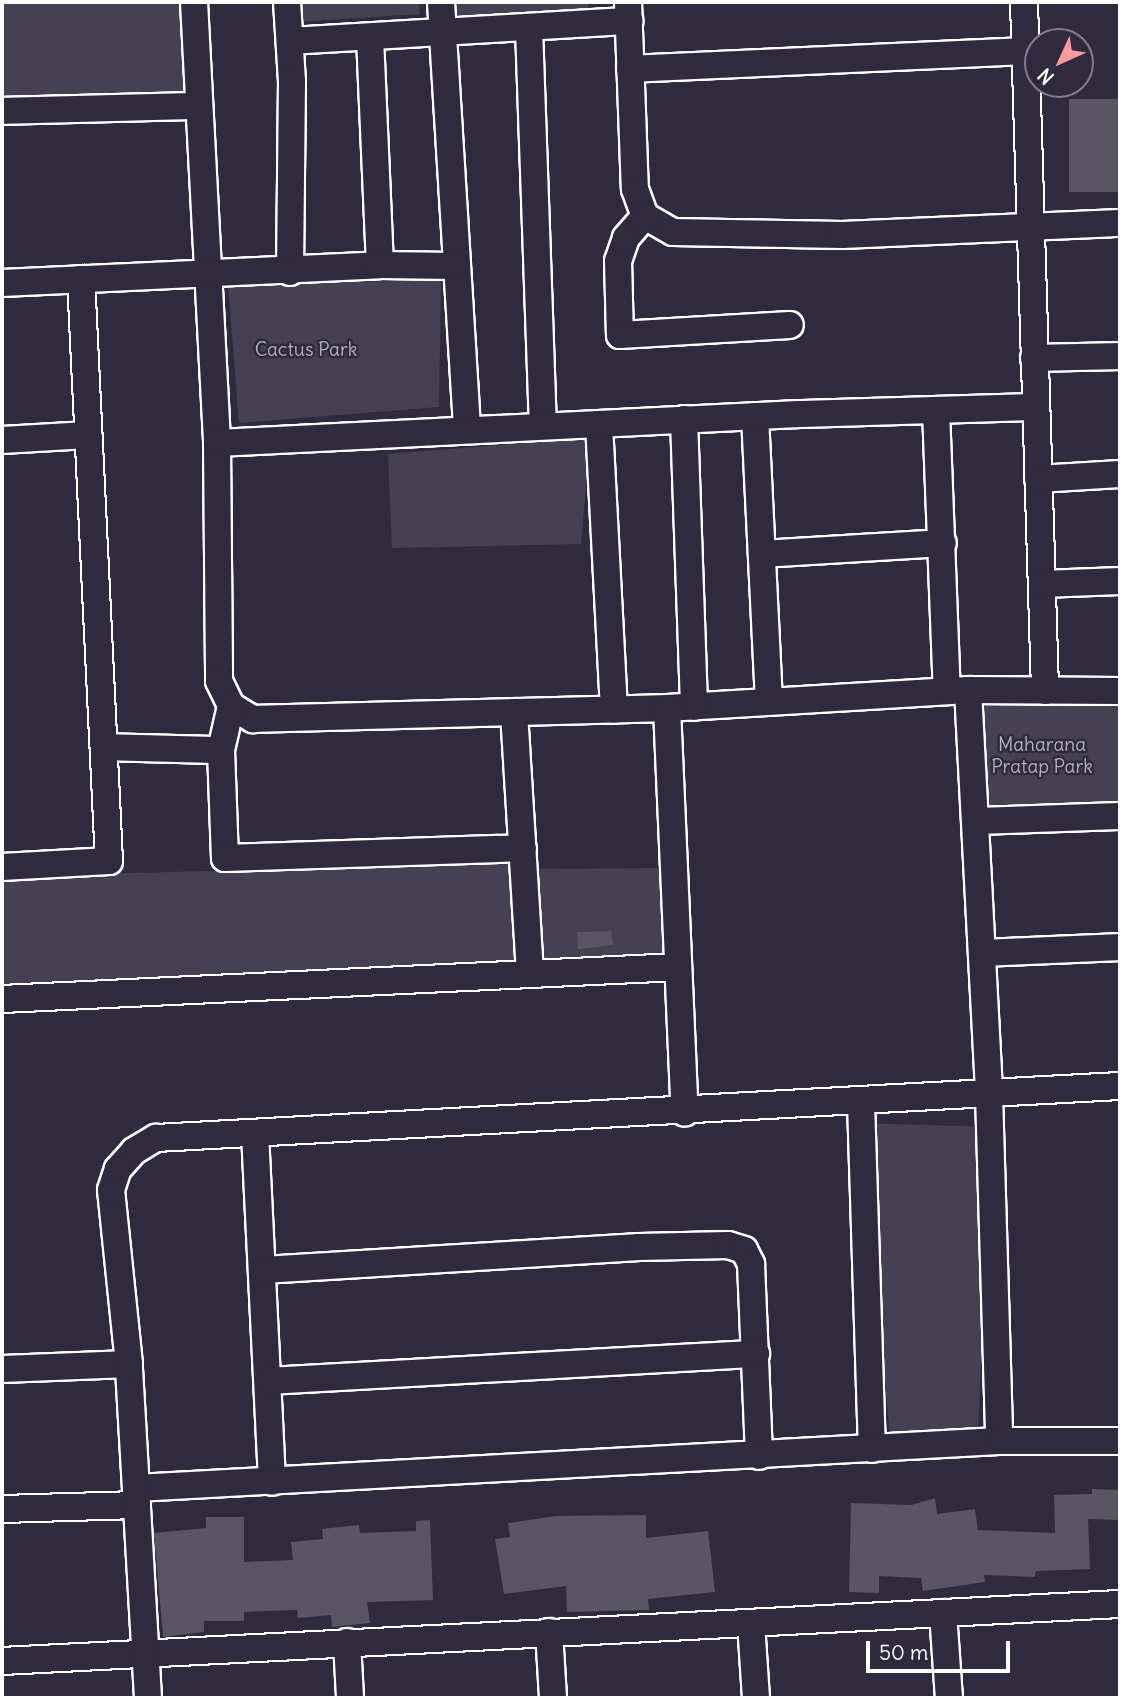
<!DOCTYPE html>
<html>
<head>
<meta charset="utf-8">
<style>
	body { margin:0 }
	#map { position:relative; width:1122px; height:1700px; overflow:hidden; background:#2f2a3d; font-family:Delius,sans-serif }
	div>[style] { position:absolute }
	.green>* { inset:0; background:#464152; transform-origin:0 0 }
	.building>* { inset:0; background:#595564; transform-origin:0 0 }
	.roads { filter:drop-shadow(2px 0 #fff) drop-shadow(-2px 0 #fff) drop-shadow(0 2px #fff) drop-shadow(0 -2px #fff) }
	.minor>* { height:26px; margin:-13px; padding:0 13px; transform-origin:13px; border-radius:13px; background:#2f2a3d }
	span { translate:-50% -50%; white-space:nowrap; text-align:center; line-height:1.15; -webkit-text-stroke:5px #2f2a3d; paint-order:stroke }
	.park-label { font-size:19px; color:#b5b3ba }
	.frame { position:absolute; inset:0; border:4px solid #fff; pointer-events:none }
	.north { position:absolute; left:1024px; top:28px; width:70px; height:70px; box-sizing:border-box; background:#2f2a3d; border:2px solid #827f8b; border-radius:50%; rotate:225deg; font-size:19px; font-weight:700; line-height:28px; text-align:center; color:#fff }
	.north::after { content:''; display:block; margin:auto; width:24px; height:32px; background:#ff9aa2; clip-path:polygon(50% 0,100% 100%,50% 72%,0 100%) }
	.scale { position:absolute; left:866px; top:1641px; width:144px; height:32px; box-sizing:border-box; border:4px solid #fff; border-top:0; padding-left:9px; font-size:21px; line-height:24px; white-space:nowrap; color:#fff; -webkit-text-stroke:5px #2f2a3d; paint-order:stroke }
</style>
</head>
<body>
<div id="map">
	<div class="green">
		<i style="left:2px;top:2px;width:192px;height:102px"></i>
		<i style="clip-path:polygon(295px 2px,419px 2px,420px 14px,298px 22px)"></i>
		<i style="clip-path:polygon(445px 2px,589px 2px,588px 14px,446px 24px)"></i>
		<i style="clip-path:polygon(441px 280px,439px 407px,239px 423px,228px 284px)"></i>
		<i style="clip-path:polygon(590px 438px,581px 544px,392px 548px,388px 454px)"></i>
		<i style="left:979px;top:698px;width:141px;height:118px"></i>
		<i style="clip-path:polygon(518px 864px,530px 869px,666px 868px,667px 958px,2px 991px,2px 876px)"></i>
		<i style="clip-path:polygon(862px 1123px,990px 1127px,978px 1442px,891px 1448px)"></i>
	</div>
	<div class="building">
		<i style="left:1120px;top:99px;width:93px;height:51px;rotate:90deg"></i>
		<i style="clip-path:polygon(611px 931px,613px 945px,578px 949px,577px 932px)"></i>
		<i style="clip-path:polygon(1092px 1489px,1120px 1490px,1120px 1520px,1088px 1519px,1090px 1569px,1036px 1571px,1035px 1577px,984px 1575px,985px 1582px,923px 1591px,921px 1578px,879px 1576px,879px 1593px,849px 1592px,851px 1503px,911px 1505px,935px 1498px,937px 1514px,975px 1509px,978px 1530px,1055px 1533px,1054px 1495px,1092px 1494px)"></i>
		<i style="clip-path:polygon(646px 1515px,646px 1538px,708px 1531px,715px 1592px,648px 1599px,649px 1610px,567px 1612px,566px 1586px,504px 1594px,495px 1539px,510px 1537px,508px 1523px,556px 1516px)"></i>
		<i style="clip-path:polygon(206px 1517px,244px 1517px,244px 1562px,293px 1560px,291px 1542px,323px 1539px,322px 1529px,359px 1525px,360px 1533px,416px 1531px,416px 1521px,430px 1520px,433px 1600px,367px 1602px,370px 1623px,332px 1627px,331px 1615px,298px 1618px,297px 1610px,244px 1612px,244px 1621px,204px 1621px,204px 1632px,163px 1637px,154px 1533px,206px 1528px)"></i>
	</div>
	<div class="roads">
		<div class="minor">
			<i style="left:194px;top:2px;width:442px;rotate:87deg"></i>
			<i style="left:217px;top:443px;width:238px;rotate:89.5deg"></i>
			<i style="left:219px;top:681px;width:28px;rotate:64deg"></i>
			<i style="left:231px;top:706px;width:26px;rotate:31deg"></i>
			<i style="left:253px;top:719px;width:414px;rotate:-1.5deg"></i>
			<i style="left:667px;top:708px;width:302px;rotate:-3.4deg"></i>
			<i style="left:968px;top:690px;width:152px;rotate:0.4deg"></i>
			<i style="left:287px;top:2px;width:79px;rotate:86.4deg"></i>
			<i style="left:292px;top:81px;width:191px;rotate:90.6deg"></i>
			<i style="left:441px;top:2px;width:428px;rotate:86.5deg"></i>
			<i style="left:628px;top:2px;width:187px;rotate:87.9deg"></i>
			<i style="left:635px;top:189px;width:29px;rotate:70deg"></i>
			<i style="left:645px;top:216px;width:32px;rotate:30deg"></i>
			<i style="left:673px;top:232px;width:169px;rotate:1deg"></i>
			<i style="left:842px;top:235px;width:278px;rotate:-2.5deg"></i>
			<i style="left:1024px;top:2px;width:689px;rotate:88.25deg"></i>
			<i style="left:529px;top:28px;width:398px;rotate:88deg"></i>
			<i style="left:370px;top:37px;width:228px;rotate:87.5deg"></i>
			<i style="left:290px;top:41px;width:340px;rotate:-3.4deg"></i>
			<i style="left:630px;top:69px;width:395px;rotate:-2.6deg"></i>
			<i style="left:2px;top:111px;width:197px;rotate:-1.5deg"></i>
			<i style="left:645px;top:216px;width:29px;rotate:131deg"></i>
			<i style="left:626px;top:238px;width:24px;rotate:109deg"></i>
			<i style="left:618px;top:261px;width:74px;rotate:88.5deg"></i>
			<i style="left:620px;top:335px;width:170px;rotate:-3.4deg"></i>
			<i style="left:2px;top:283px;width:378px;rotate:-2.7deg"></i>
			<i style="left:380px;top:265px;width:77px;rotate:0.7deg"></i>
			<i style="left:1034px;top:358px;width:86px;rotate:-1.3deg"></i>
			<i style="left:936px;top:410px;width:281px;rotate:87.8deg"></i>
			<i style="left:755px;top:416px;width:286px;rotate:87.2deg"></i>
			<i style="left:684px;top:419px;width:288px;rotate:88deg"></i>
			<i style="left:599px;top:424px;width:286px;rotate:87deg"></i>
			<i style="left:2px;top:440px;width:86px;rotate:-3.3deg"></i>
			<i style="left:217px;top:443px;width:582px;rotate:-2.86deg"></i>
			<i style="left:798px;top:414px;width:238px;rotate:-1.7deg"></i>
			<i style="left:1038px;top:479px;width:82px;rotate:-3.5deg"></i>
			<i style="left:762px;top:554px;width:181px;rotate:-3.5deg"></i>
			<i style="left:1042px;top:584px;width:78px;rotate:-2.2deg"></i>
			<i style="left:968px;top:690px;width:405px;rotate:87deg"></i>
			<i style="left:989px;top:1094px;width:347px;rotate:88.3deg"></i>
			<i style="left:231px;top:706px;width:45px;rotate:102.8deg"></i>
			<i style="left:221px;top:750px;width:108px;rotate:87.9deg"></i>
			<i style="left:225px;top:858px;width:298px;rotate:-1.9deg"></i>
			<i style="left:667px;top:708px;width:405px;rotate:87.5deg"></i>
			<i style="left:514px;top:712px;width:262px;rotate:86.5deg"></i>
			<i style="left:104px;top:747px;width:117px;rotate:1.5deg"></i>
			<i style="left:977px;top:821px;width:143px;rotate:-2deg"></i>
			<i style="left:2px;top:867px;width:107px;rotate:-3.2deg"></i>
			<i style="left:109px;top:861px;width:583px;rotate:-92.75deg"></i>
			<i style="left:983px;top:953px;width:137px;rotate:-2.5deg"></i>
			<i style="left:2px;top:999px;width:677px;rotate:-2.71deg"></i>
			<i style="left:861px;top:1102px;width:347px;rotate:88.2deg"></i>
			<i style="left:255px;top:1133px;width:349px;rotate:87.2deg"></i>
			<i style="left:263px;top:1270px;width:377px;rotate:-3.5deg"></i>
			<i style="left:639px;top:1247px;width:89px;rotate:-1.3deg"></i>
			<i style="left:728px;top:1245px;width:17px;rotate:17deg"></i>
			<i style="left:744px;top:1250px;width:16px;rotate:63deg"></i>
			<i style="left:751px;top:1264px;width:192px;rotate:87.6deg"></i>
			<i style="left:2px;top:1369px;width:127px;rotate:-2.3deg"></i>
			<i style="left:268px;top:1381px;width:489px;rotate:-3.2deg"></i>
			<i style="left:136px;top:1488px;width:864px;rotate:-3.12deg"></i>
			<i style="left:999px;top:1441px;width:121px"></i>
			<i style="left:2px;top:1509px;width:135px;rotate:-1.7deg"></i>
			<i style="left:943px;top:1613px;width:85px;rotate:86deg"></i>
			<i style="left:751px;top:1623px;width:75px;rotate:86.2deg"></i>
			<i style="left:549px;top:1632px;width:66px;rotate:86.5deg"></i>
			<i style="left:347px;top:1642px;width:56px;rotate:86.9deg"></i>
			<i style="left:2px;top:1661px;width:1119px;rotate:-2.92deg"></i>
			<i style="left:148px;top:1698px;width:335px;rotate:-93.3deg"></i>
			<i style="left:129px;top:1364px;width:175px;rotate:-95.9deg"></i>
			<i style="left:111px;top:1190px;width:22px;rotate:-72deg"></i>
			<i style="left:118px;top:1169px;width:24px;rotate:-48deg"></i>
			<i style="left:134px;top:1151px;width:26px;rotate:-31deg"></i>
			<i style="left:156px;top:1138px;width:965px;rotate:-3.09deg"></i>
		</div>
	</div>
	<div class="park-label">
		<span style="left:306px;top:350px">Cactus Park</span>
		<span style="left:1042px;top:756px">Maharana<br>Pratap Park</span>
	</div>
	<div class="frame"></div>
	<div class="north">N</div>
	<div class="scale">50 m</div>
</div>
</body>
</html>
